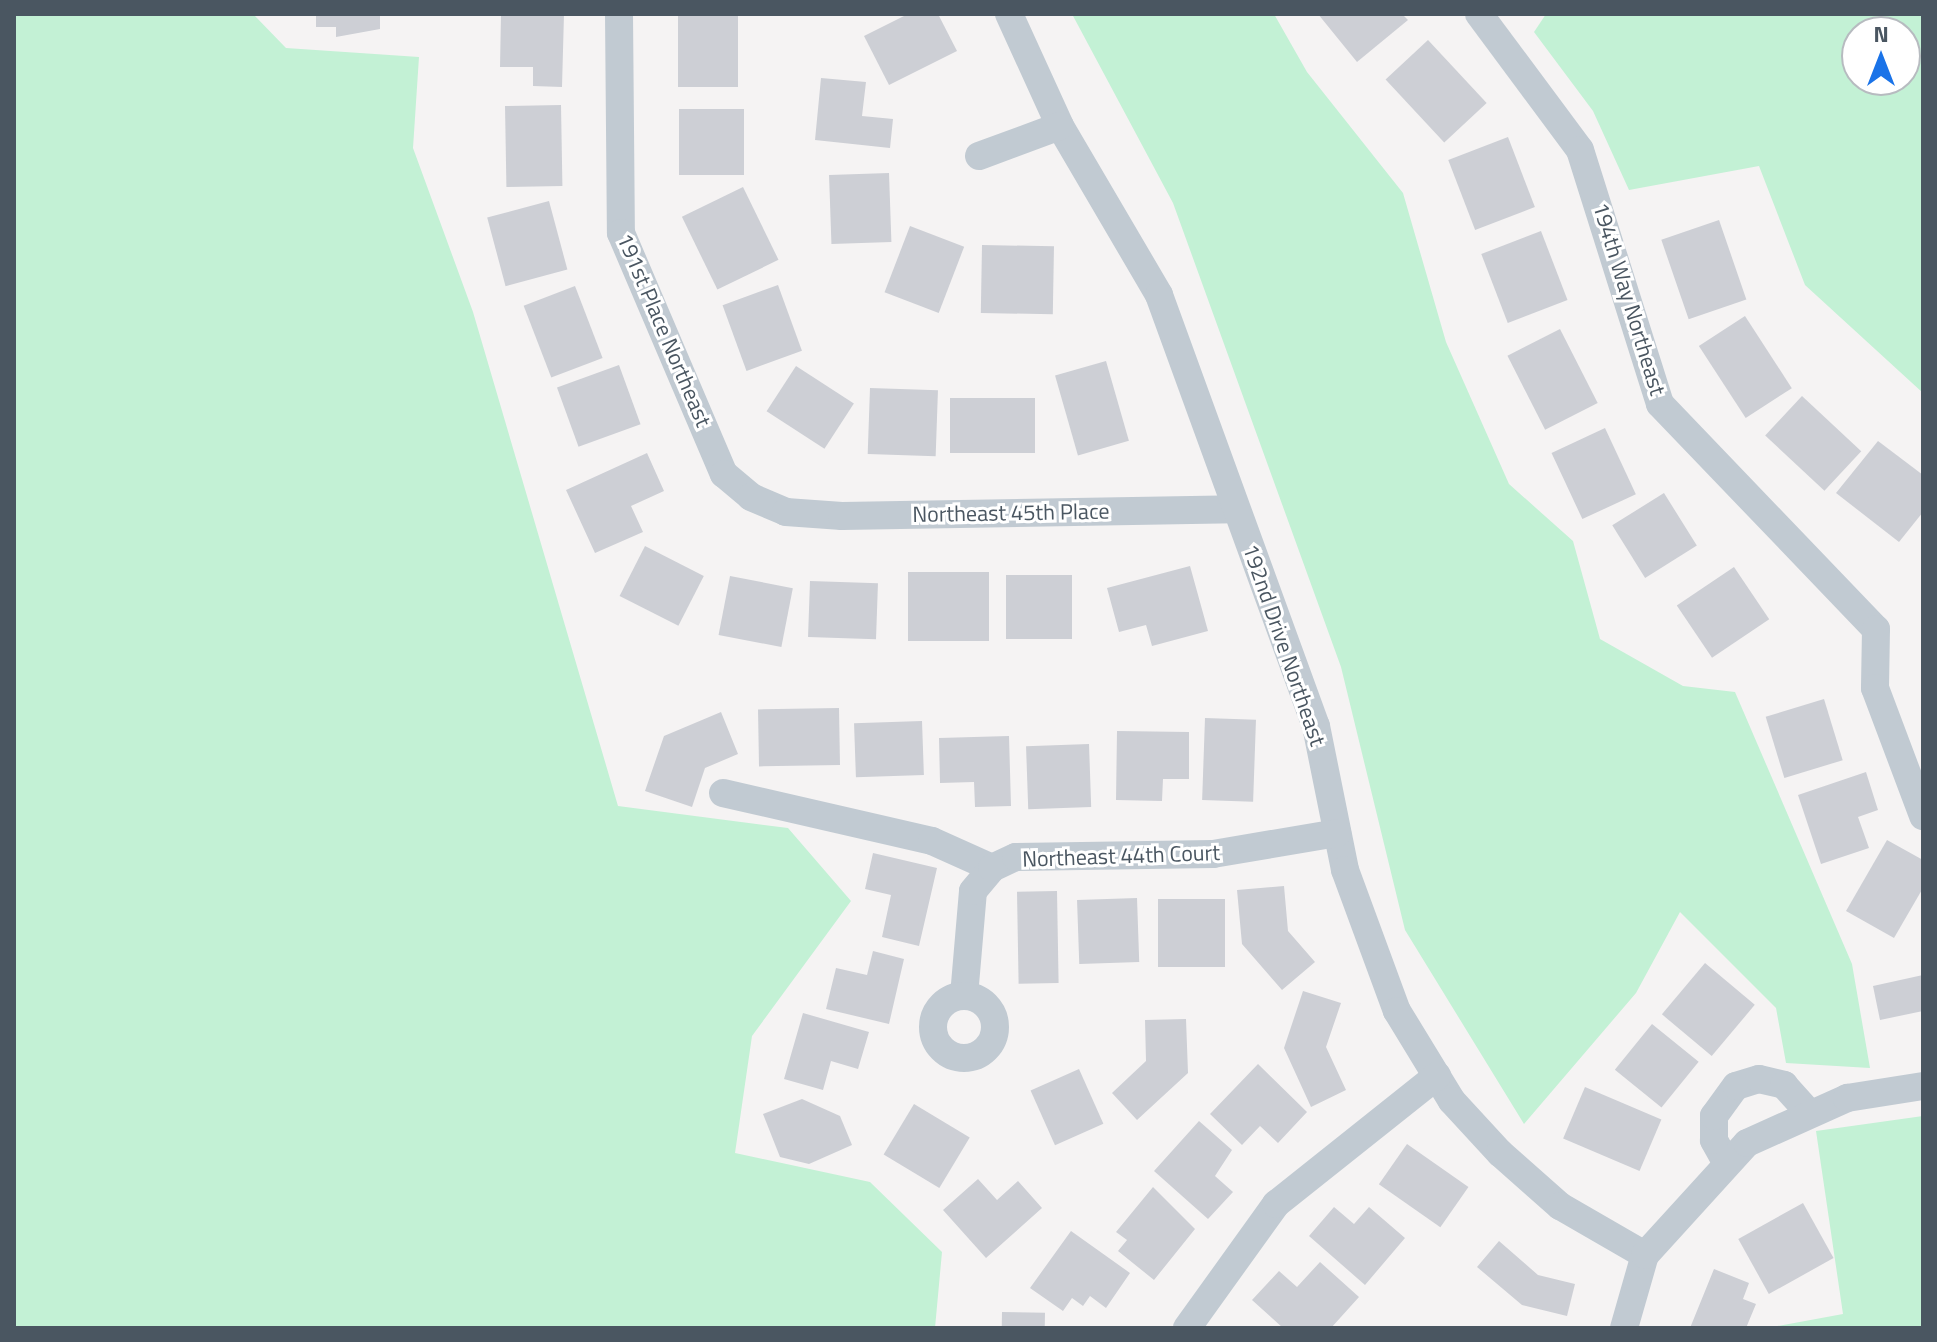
<!DOCTYPE html>
<html>
<head>
<meta charset="utf-8">
<style>
	body { margin:0 }
	#map { position:relative; width:1937px; height:1342px; overflow:hidden; background:#f5f3f3; font-family:"Titillium Web",sans-serif }
	div>[style] { position:absolute }
	.green>* { inset:0; background:#c3f1d5 }
	.building>* { inset:0; background:#cdcfd5; transform-origin:0 0 }
	.minor>* { height:28px; margin:-14px; padding:0 14px; transform-origin:14px; border-radius:14px; background:#c1cad2 }
	.minor>.ring { margin:-14px; padding:0; box-sizing:content-box; background:none; border:28px solid #c1cad2; border-radius:50% }
	span { translate:-50% -50%; white-space:nowrap; text-align:center; line-height:1.15; -webkit-text-stroke:6px #fff; paint-order:stroke }
	.street-label { font-size:22px; color:#4a5661 }
	.frame { position:absolute; inset:0; border:16px solid #4a5661; pointer-events:none }
	.north { position:absolute; left:1841px; top:16px; width:80px; height:80px; box-sizing:border-box; background:#fff; border:2px solid #b7bbc0; border-radius:50%; rotate:0deg; font-size:22px; font-weight:700; line-height:32px; text-align:center; color:#4a5661 }
	.north::after { content:''; display:block; margin:auto; width:28px; height:36px; background:#1a73e8; clip-path:polygon(50% 0,100% 100%,50% 72%,0 100%) }
</style>
</head>
<body>
<div id="map">
	<div class="green">
		<i style="clip-path:polygon(14px 14px,253px 14px,286px 48px,419px 57px,413px 148px,473px 312px,618px 806px,788px 828px,851px 901px,752px 1036px,735px 1153px,870px 1182px,942px 1252px,935px 1328px,14px 1328px)"></i>
		<i style="clip-path:polygon(1072px 14px,1274px 14px,1307px 72px,1403px 193px,1446px 342px,1509px 484px,1573px 541px,1600px 639px,1683px 686px,1735px 692px,1852px 964px,1870px 1068px,1786px 1063px,1776px 1008px,1680px 912px,1636px 993px,1524px 1124px,1405px 930px,1341px 667px,1173px 203px)"></i>
		<i style="clip-path:polygon(evenodd,1546px 14px,1923px 14px,1923px 393px,1805px 285px,1759px 166px,1629px 190px,1593px 111px,1534px 32px,1546px 14px,1857px 32px,1905px 32px,1905px 80px,1857px 80px,1857px 32px)"></i>
		<i style="clip-path:polygon(1923px 1116px,1923px 1328px,1767px 1328px,1843px 1314px,1816px 1131px)"></i>
	</div>
	<div class="building">
		<i style="clip-path:polygon(316px 14px,380px 14px,380px 29px,336px 37px,336px 27px,316px 27px)"></i>
		<i style="clip-path:polygon(501px 14px,564px 14px,562px 87px,533px 86px,533px 67px,500px 67px)"></i>
		<i style="left:678px;top:14px;width:60px;height:73px"></i>
		<i style="clip-path:polygon(908px 14px,938px 14px,957px 51px,889px 85px,864px 36px)"></i>
		<i style="clip-path:polygon(1318px 14px,1402px 14px,1408px 20px,1357px 62px)"></i>
		<i style="left:1428px;top:40px;width:86px;height:58px;rotate:47deg"></i>
		<i style="clip-path:polygon(821px 78px,866px 82px,862px 116px,893px 119px,890px 148px,815px 140px)"></i>
		<i style="left:561px;top:105px;width:81px;height:56px;rotate:89deg"></i>
		<i style="left:679px;top:109px;width:65px;height:66px"></i>
		<i style="left:1508px;top:137px;width:75px;height:64px;rotate:69deg"></i>
		<i style="left:889px;top:173px;width:69px;height:60px;rotate:88deg"></i>
		<i style="left:743px;top:187px;width:81px;height:68px;rotate:64deg"></i>
		<i style="left:549px;top:201px;width:71px;height:64px;rotate:75deg"></i>
		<i style="left:1719px;top:220px;width:84px;height:61px;rotate:71deg"></i>
		<i style="left:910px;top:226px;width:58px;height:71px;rotate:21deg"></i>
		<i style="left:1541px;top:231px;width:74px;height:64px;rotate:69deg"></i>
		<i style="left:982px;top:245px;width:72px;height:68px;rotate:1deg"></i>
		<i style="left:778px;top:285px;width:70px;height:59px;rotate:70deg"></i>
		<i style="left:575px;top:286px;width:77px;height:55px;rotate:69deg"></i>
		<i style="left:1745px;top:316px;width:86px;height:55px;rotate:57deg"></i>
		<i style="left:1560px;top:329px;width:83px;height:59px;rotate:63deg"></i>
		<i style="left:1106px;top:361px;width:83px;height:53px;rotate:74deg"></i>
		<i style="left:619px;top:365px;width:63px;height:66px;rotate:70deg"></i>
		<i style="left:796px;top:366px;width:69px;height:54px;rotate:33deg"></i>
		<i style="left:870px;top:388px;width:68px;height:66px;rotate:2deg"></i>
		<i style="left:1802px;top:396px;width:81px;height:54px;rotate:43deg"></i>
		<i style="left:950px;top:398px;width:85px;height:55px"></i>
		<i style="left:1605px;top:428px;width:73px;height:59px;rotate:65deg"></i>
		<i style="clip-path:polygon(1878px 441px,1923px 475px,1923px 512px,1899px 542px,1836px 493px)"></i>
		<i style="clip-path:polygon(647px 453px,664px 491px,631px 506px,643px 532px,595px 553px,566px 490px)"></i>
		<i style="left:1664px;top:493px;width:62px;height:61px;rotate:58deg"></i>
		<i style="left:645px;top:546px;width:66px;height:56px;rotate:27deg"></i>
		<i style="clip-path:polygon(1190px 566px,1208px 631px,1152px 646px,1146px 625px,1119px 632px,1107px 588px)"></i>
		<i style="left:1734px;top:567px;width:63px;height:69px;rotate:56deg"></i>
		<i style="left:989px;top:572px;width:69px;height:81px;rotate:90deg"></i>
		<i style="left:1006px;top:575px;width:66px;height:64px"></i>
		<i style="left:730px;top:576px;width:64px;height:60px;rotate:11deg"></i>
		<i style="left:810px;top:581px;width:68px;height:56px;rotate:2deg"></i>
		<i style="left:1824px;top:699px;width:64px;height:61px;rotate:73deg"></i>
		<i style="left:839px;top:708px;width:57px;height:81px;rotate:89deg"></i>
		<i style="clip-path:polygon(721px 712px,738px 754px,705px 768px,692px 807px,645px 791px,664px 736px)"></i>
		<i style="left:1205px;top:718px;width:51px;height:82px;rotate:2deg"></i>
		<i style="left:922px;top:721px;width:54px;height:68px;rotate:88deg"></i>
		<i style="clip-path:polygon(1117px 731px,1189px 732px,1189px 779px,1163px 779px,1162px 801px,1116px 800px)"></i>
		<i style="clip-path:polygon(1009px 736px,1011px 806px,975px 807px,974px 782px,940px 783px,939px 738px)"></i>
		<i style="left:1089px;top:744px;width:63px;height:63px;rotate:88deg"></i>
		<i style="clip-path:polygon(1866px 772px,1878px 810px,1858px 817px,1869px 848px,1821px 864px,1798px 795px)"></i>
		<i style="clip-path:polygon(1887px 840px,1923px 860px,1923px 888px,1894px 938px,1846px 911px)"></i>
		<i style="clip-path:polygon(873px 853px,937px 868px,919px 946px,882px 937px,891px 895px,865px 889px)"></i>
		<i style="clip-path:polygon(1284px 886px,1288px 931px,1315px 962px,1282px 990px,1242px 944px,1237px 890px)"></i>
		<i style="left:1057px;top:891px;width:92px;height:40px;rotate:89deg"></i>
		<i style="left:1137px;top:898px;width:64px;height:60px;rotate:88deg"></i>
		<i style="left:1225px;top:899px;width:68px;height:67px;rotate:90deg"></i>
		<i style="clip-path:polygon(873px 951px,904px 959px,889px 1024px,826px 1009px,836px 968px,867px 975px)"></i>
		<i style="left:1705px;top:963px;width:65px;height:67px;rotate:40deg"></i>
		<i style="clip-path:polygon(1923px 975px,1923px 1011px,1880px 1020px,1873px 986px)"></i>
		<i style="clip-path:polygon(1303px 991px,1341px 1003px,1326px 1047px,1346px 1090px,1311px 1107px,1284px 1048px)"></i>
		<i style="clip-path:polygon(803px 1013px,869px 1032px,858px 1069px,831px 1061px,823px 1090px,784px 1079px)"></i>
		<i style="clip-path:polygon(1186px 1019px,1188px 1073px,1137px 1120px,1112px 1093px,1146px 1061px,1145px 1020px)"></i>
		<i style="left:1652px;top:1024px;width:60px;height:59px;rotate:39deg"></i>
		<i style="clip-path:polygon(1258px 1064px,1307px 1112px,1278px 1143px,1260px 1126px,1242px 1145px,1210px 1114px)"></i>
		<i style="left:1079px;top:1069px;width:60px;height:53px;rotate:66deg"></i>
		<i style="left:1585px;top:1087px;width:83px;height:56px;rotate:23deg"></i>
		<i style="clip-path:polygon(802px 1099px,840px 1116px,852px 1145px,809px 1164px,780px 1157px,763px 1114px)"></i>
		<i style="left:914px;top:1104px;width:65px;height:59px;rotate:31deg"></i>
		<i style="clip-path:polygon(1199px 1121px,1232px 1150px,1215px 1176px,1233px 1192px,1208px 1219px,1154px 1171px)"></i>
		<i style="left:1407px;top:1144px;width:75px;height:49px;rotate:35deg"></i>
		<i style="clip-path:polygon(978px 1179px,997px 1200px,1018px 1181px,1042px 1208px,986px 1258px,943px 1210px)"></i>
		<i style="clip-path:polygon(1153px 1187px,1195px 1229px,1154px 1280px,1118px 1251px,1127px 1240px,1116px 1232px)"></i>
		<i style="left:1803px;top:1203px;width:63px;height:74px;rotate:61deg"></i>
		<i style="clip-path:polygon(1334px 1207px,1354px 1224px,1369px 1207px,1405px 1238px,1365px 1285px,1309px 1236px)"></i>
		<i style="clip-path:polygon(1071px 1231px,1130px 1273px,1106px 1308px,1090px 1296px,1083px 1306px,1072px 1298px,1063px 1311px,1030px 1288px)"></i>
		<i style="clip-path:polygon(1499px 1241px,1538px 1275px,1575px 1284px,1567px 1316px,1522px 1305px,1477px 1267px)"></i>
		<i style="clip-path:polygon(1320px 1262px,1359px 1297px,1331px 1328px,1283px 1328px,1252px 1300px,1279px 1271px,1297px 1287px)"></i>
		<i style="clip-path:polygon(1714px 1269px,1749px 1283px,1743px 1299px,1756px 1304px,1746px 1328px,1690px 1328px)"></i>
		<i style="left:1002px;top:1312px;width:43px;height:16px;rotate:1deg"></i>
	</div>
	<div class="minor">
		<i style="left:619px;top:14px;width:219px;rotate:89.5deg"></i>
		<i style="left:621px;top:233px;width:262px;rotate:66.9deg"></i>
		<i style="left:724px;top:474px;width:35px;rotate:40deg"></i>
		<i style="left:751px;top:497px;width:38px;rotate:23deg"></i>
		<i style="left:786px;top:512px;width:56px;rotate:4.1deg"></i>
		<i style="left:842px;top:516px;width:393px;rotate:-1deg"></i>
		<i style="left:1009px;top:14px;width:123px;rotate:65.5deg"></i>
		<i style="left:1060px;top:126px;width:196px;rotate:59.6deg"></i>
		<i style="left:1159px;top:295px;width:459px;rotate:70deg"></i>
		<i style="left:1316px;top:726px;width:147px;rotate:78.6deg"></i>
		<i style="left:1345px;top:870px;width:150px;rotate:69.8deg"></i>
		<i style="left:1397px;top:1011px;width:105px;rotate:58.6deg"></i>
		<i style="left:1452px;top:1101px;width:71px;rotate:47.3deg"></i>
		<i style="left:1500px;top:1153px;width:80px;rotate:41.5deg"></i>
		<i style="left:1560px;top:1206px;width:98px;rotate:30deg"></i>
		<i style="left:1479px;top:14px;width:169px;rotate:53.4deg"></i>
		<i style="left:1580px;top:150px;width:266px;rotate:72.5deg"></i>
		<i style="left:1660px;top:404px;width:312px;rotate:46.2deg"></i>
		<i style="left:1876px;top:629px;width:59px;rotate:91deg"></i>
		<i style="left:1875px;top:688px;width:137px;rotate:69.4deg"></i>
		<i style="left:979px;top:156px;width:86px;rotate:-20.3deg"></i>
		<i style="left:723px;top:793px;width:214px;rotate:12.9deg"></i>
		<i style="left:932px;top:841px;width:66px;rotate:24.2deg"></i>
		<i style="left:964px;top:996px;width:105px;rotate:-85.1deg"></i>
		<i style="left:973px;top:891px;width:30px;rotate:-50deg"></i>
		<i style="left:992px;top:868px;width:26px;rotate:-25deg"></i>
		<i style="left:1016px;top:857px;width:197px;rotate:-0.9deg"></i>
		<i style="left:1213px;top:854px;width:126px;rotate:-9.6deg"></i>
		<i class="ring" style="left:933px;top:996px;width:34px;height:34px"></i>
		<i style="left:1726px;top:1162px;width:25px;rotate:-119deg"></i>
		<i style="left:1714px;top:1140px;width:24px;rotate:-90deg"></i>
		<i style="left:1714px;top:1116px;width:37px;rotate:-54deg"></i>
		<i style="left:1736px;top:1086px;width:24px;rotate:-17deg"></i>
		<i style="left:1759px;top:1079px;width:26px;rotate:13deg"></i>
		<i style="left:1784px;top:1085px;width:36px;rotate:48deg"></i>
		<i style="left:1187px;top:1328px;width:153px;rotate:-54.3deg"></i>
		<i style="left:1276px;top:1204px;width:206px;rotate:-38.5deg"></i>
		<i style="left:1624px;top:1328px;width:76px;rotate:-74deg"></i>
		<i style="left:1645px;top:1255px;width:151px;rotate:-47.7deg"></i>
		<i style="left:1747px;top:1143px;width:110px;rotate:-24.2deg"></i>
		<i style="left:1847px;top:1098px;width:77px;rotate:-9deg"></i>
	</div>
	<div class="street-label">
		<span style="left:1629px;top:299px;rotate:73deg">194th Way Northeast</span>
		<span style="left:664px;top:330px;rotate:67deg">191st Place Northeast</span>
		<span style="left:1011px;top:513px;rotate:-1deg">Northeast 45th Place</span>
		<span style="left:1284px;top:645px;rotate:71deg">192nd Drive Northeast</span>
		<span style="left:1121px;top:856px;rotate:-2deg">Northeast 44th Court</span>
	</div>
	<div class="frame"></div>
	<div class="north">N</div>
</div>
</body>
</html>
